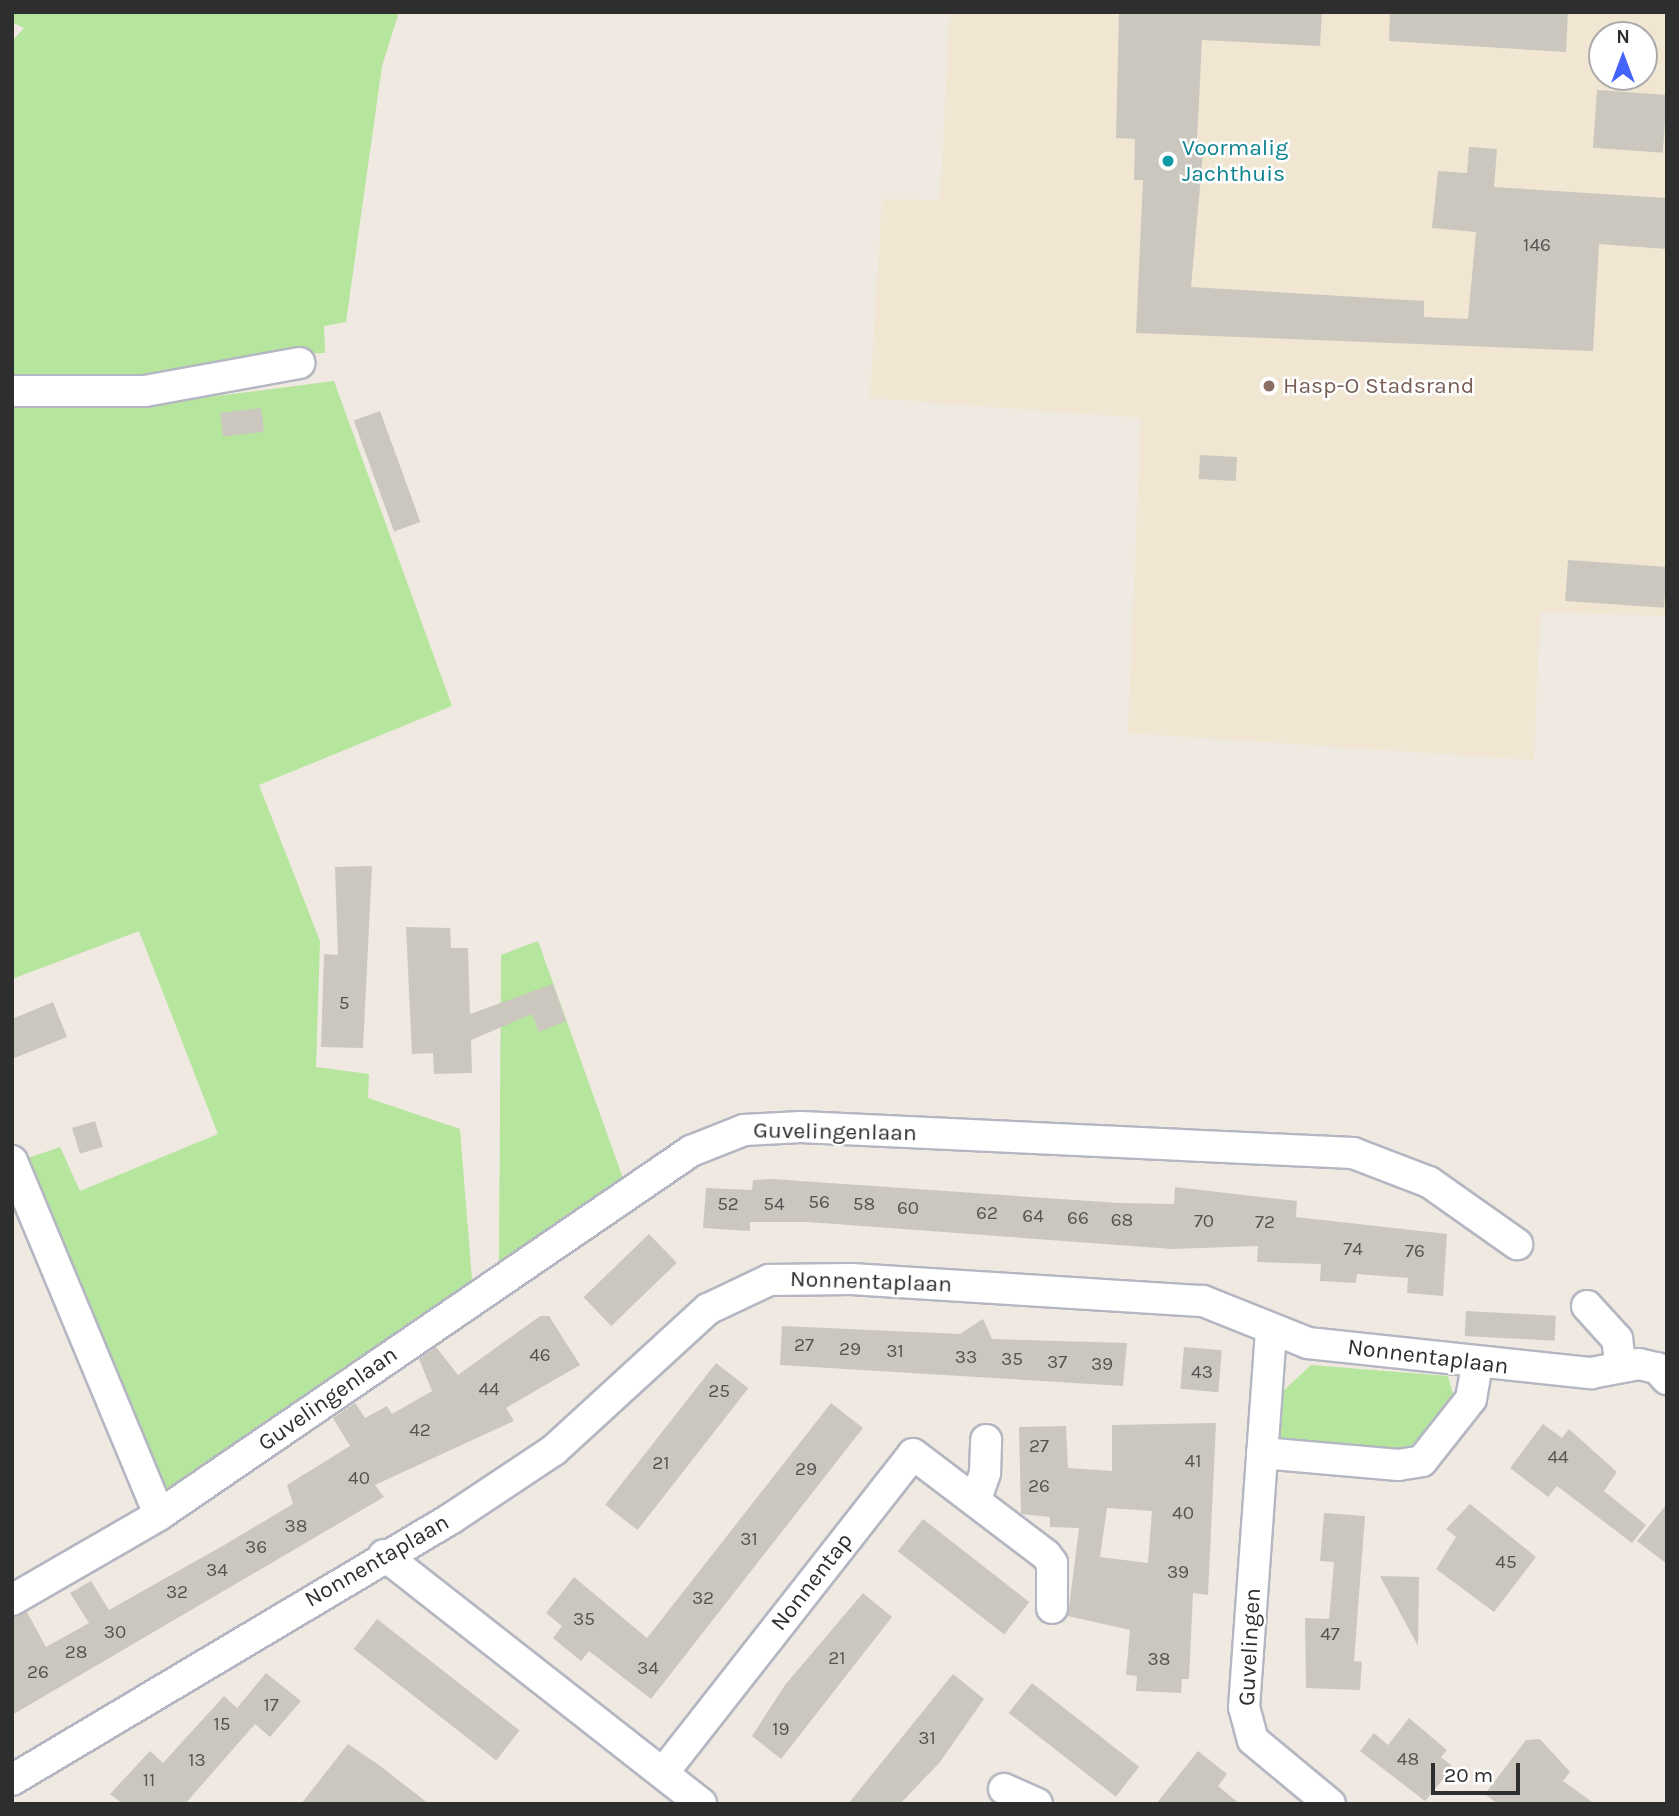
<!DOCTYPE html>
<html>
<head>
<meta charset="utf-8">
<style>
	body { margin:0 }
	#map { position:relative; width:1679px; height:1816px; overflow:hidden; background:#efe9e1; font-family:Karla,sans-serif }
	div>[style] { position:absolute }
	.education>* { inset:0; background:#f0e6d1 }
	.green>* { inset:0; background:#b6e59e }
	.building>* { inset:0; background:#cbc7bf; transform-origin:0 0 }
	.roads { filter:drop-shadow(2px 0 #b4b7c1) drop-shadow(-2px 0 #b4b7c1) drop-shadow(0 2px #b4b7c1) drop-shadow(0 -2px #b4b7c1) }
	.minor>* { height:30px; margin:-15px; padding:0 15px; transform-origin:15px; border-radius:15px; background:#fff }
	.dots>* { width:19px; height:19px; translate:-50% -50%; box-sizing:border-box; border:4px solid #fff; border-radius:50% }
	span { translate:-50% -50%; white-space:nowrap; text-align:center; line-height:1.15; -webkit-text-stroke:5px #fff; paint-order:stroke }
	.number-label { font-size:19px; color:#555452 }
	.number-label span { -webkit-text-stroke-width:0 }
	.culture-label { font-size:23px; color:#0d838f }
	.left { translate:0 -50%; text-align:left }
	.education-label { font-size:23px; color:#785e54 }
	.street-label { font-size:23px; color:#2e2e2e }
	.frame { position:absolute; inset:0; border:14px solid #2e2e2e; pointer-events:none }
	.north { position:absolute; left:1588px; top:21px; width:70px; height:70px; box-sizing:border-box; background:#fff; border:2px solid #ababab; border-radius:50%; rotate:0deg; font-size:19px; font-weight:700; line-height:28px; text-align:center; color:#2e2e2e }
	.north::after { content:''; display:block; margin:auto; width:24px; height:32px; background:#4264fb; clip-path:polygon(50% 0,100% 100%,50% 72%,0 100%) }
	.scale { position:absolute; left:1431px; top:1763px; width:89px; height:32px; box-sizing:border-box; border:4px solid #2e2e2e; border-top:0; padding-left:9px; font-size:21px; line-height:24px; white-space:nowrap; color:#2e2e2e; -webkit-text-stroke:5px #fff; paint-order:stroke }
</style>
</head>
<body>
<div id="map">
	<div class="education">
		<i style="clip-path:polygon(evenodd,950px 12px,1667px 12px,1667px 616px,1540px 612px,1534px 760px,1128px 733px,1141px 418px,870px 398px,882px 199px,940px 200px,950px 12px,1602px 35px,1644px 35px,1644px 77px,1602px 77px,1602px 35px)"></i>
	</div>
	<div class="green">
		<i style="clip-path:polygon(12px 12px,399px 12px,382px 66px,346px 322px,324px 326px,325px 353px,271px 354px,165px 377px,12px 380px,12px 41px,24px 28px,12px 22px)"></i>
		<i style="clip-path:polygon(334px 381px,452px 706px,259px 785px,320px 941px,316px 1067px,369px 1074px,368px 1098px,460px 1129px,472px 1280px,172px 1496px,155px 1479px,28px 1158px,60px 1147px,80px 1191px,218px 1134px,139px 931px,12px 979px,12px 406px,200px 398px)"></i>
		<i style="clip-path:polygon(538px 941px,624px 1181px,499px 1267px,501px 955px)"></i>
		<i style="clip-path:polygon(1311px 1365px,1448px 1376px,1455px 1402px,1414px 1446px,1394px 1451px,1280px 1440px,1282px 1392px)"></i>
	</div>
	<div class="building">
		<i style="clip-path:polygon(1119px 12px,1322px 12px,1320px 46px,1202px 40px,1197px 141px,1204px 142px,1191px 287px,1424px 301px,1424px 317px,1468px 319px,1476px 232px,1432px 228px,1438px 171px,1467px 173px,1469px 147px,1497px 149px,1494px 187px,1667px 198px,1667px 249px,1599px 244px,1593px 351px,1136px 333px,1143px 180px,1134px 180px,1135px 139px,1116px 138px)"></i>
		<i style="clip-path:polygon(1390px 12px,1568px 12px,1566px 52px,1389px 41px)"></i>
		<i style="left:1597px;top:90px;width:70px;height:58px;rotate:4deg"></i>
		<i style="left:261px;top:408px;width:24px;height:41px;rotate:83deg"></i>
		<i style="left:380px;top:411px;width:118px;height:28px;rotate:70deg"></i>
		<i style="left:1200px;top:455px;width:37px;height:24px;rotate:3deg"></i>
		<i style="left:1568px;top:560px;width:99px;height:41px;rotate:4deg"></i>
		<i style="clip-path:polygon(372px 866px,363px 1048px,321px 1047px,324px 954px,338px 955px,335px 867px)"></i>
		<i style="clip-path:polygon(406px 927px,450px 928px,451px 948px,468px 948px,470px 1014px,553px 984px,566px 1021px,539px 1032px,532px 1014px,471px 1040px,472px 1073px,434px 1074px,433px 1053px,412px 1054px)"></i>
		<i style="clip-path:polygon(53px 1002px,67px 1037px,12px 1059px,12px 1019px)"></i>
		<i style="left:95px;top:1121px;width:27px;height:24px;rotate:73deg"></i>
		<i style="clip-path:polygon(772px 1179px,1119px 1203px,1174px 1204px,1175px 1187px,1297px 1201px,1296px 1217px,1447px 1234px,1443px 1296px,1407px 1293px,1408px 1278px,1357px 1274px,1356px 1283px,1320px 1281px,1321px 1264px,1257px 1262px,1258px 1246px,1172px 1249px,808px 1222px,750px 1222px,750px 1231px,703px 1228px,706px 1188px,752px 1190px,753px 1180px)"></i>
		<i style="left:649px;top:1234px;width:40px;height:91px;rotate:46deg"></i>
		<i style="left:1466px;top:1311px;width:90px;height:25px;rotate:3deg"></i>
		<i style="clip-path:polygon(540px 1316px,549px 1316px,580px 1365px,506px 1408px,514px 1421px,375px 1485px,384px 1497px,12px 1715px,12px 1617px,27px 1612px,46px 1647px,89px 1623px,70px 1593px,91px 1581px,109px 1610px,226px 1544px,293px 1504px,287px 1485px,350px 1446px,333px 1418px,355px 1403px,365px 1418px,387px 1406px,392px 1414px,432px 1391px,419px 1359px,436px 1347px,458px 1375px)"></i>
		<i style="clip-path:polygon(983px 1319px,992px 1339px,1127px 1343px,1123px 1386px,780px 1365px,782px 1326px,960px 1334px)"></i>
		<i style="left:1184px;top:1347px;width:38px;height:42px;rotate:5deg"></i>
		<i style="left:716px;top:1363px;width:41px;height:180px;rotate:38deg"></i>
		<i style="clip-path:polygon(831px 1403px,863px 1428px,651px 1699px,589px 1651px,581px 1661px,553px 1638px,562px 1626px,546px 1613px,574px 1577px,647px 1638px)"></i>
		<i style="clip-path:polygon(evenodd,1216px 1423px,1208px 1595px,1193px 1593px,1189px 1679px,1182px 1679px,1181px 1693px,1136px 1691px,1137px 1676px,1126px 1675px,1130px 1630px,1068px 1616px,1079px 1528px,1050px 1527px,1050px 1517px,1021px 1514px,1019px 1427px,1066px 1426px,1068px 1468px,1112px 1471px,1112px 1425px,1216px 1423px,1107px 1508px,1152px 1511px,1148px 1563px,1100px 1557px,1107px 1508px)"></i>
		<i style="clip-path:polygon(1543px 1424px,1562px 1438px,1569px 1429px,1617px 1472px,1604px 1491px,1646px 1525px,1632px 1543px,1557px 1486px,1548px 1497px,1510px 1468px)"></i>
		<i style="clip-path:polygon(1470px 1504px,1536px 1557px,1494px 1612px,1436px 1569px,1456px 1537px,1446px 1529px)"></i>
		<i style="clip-path:polygon(1667px 1504px,1667px 1564px,1637px 1541px)"></i>
		<i style="clip-path:polygon(1324px 1513px,1365px 1516px,1354px 1661px,1362px 1662px,1360px 1690px,1306px 1688px,1305px 1618px,1329px 1619px,1334px 1562px,1320px 1561px)"></i>
		<i style="left:923px;top:1519px;width:135px;height:41px;rotate:38deg"></i>
		<i style="clip-path:polygon(1380px 1576px,1419px 1577px,1418px 1646px)"></i>
		<i style="clip-path:polygon(863px 1593px,892px 1617px,781px 1759px,752px 1736px,785px 1685px)"></i>
		<i style="left:377px;top:1619px;width:181px;height:38px;rotate:38deg"></i>
		<i style="clip-path:polygon(266px 1673px,301px 1701px,270px 1737px,255px 1724px,185px 1804px,123px 1804px,110px 1794px,150px 1751px,163px 1763px,224px 1696px,237px 1708px)"></i>
		<i style="clip-path:polygon(953px 1674px,984px 1699px,940px 1762px,900px 1804px,848px 1804px)"></i>
		<i style="left:1032px;top:1683px;width:136px;height:38px;rotate:38deg"></i>
		<i style="clip-path:polygon(1409px 1718px,1447px 1750px,1441px 1757px,1453px 1767px,1425px 1801px,1360px 1751px,1374px 1733px,1388px 1745px)"></i>
		<i style="clip-path:polygon(1540px 1739px,1570px 1772px,1563px 1781px,1595px 1804px,1498px 1804px,1485px 1794px,1526px 1740px)"></i>
		<i style="clip-path:polygon(348px 1744px,379px 1765px,429px 1804px,301px 1804px)"></i>
		<i style="clip-path:polygon(1198px 1751px,1227px 1774px,1218px 1786px,1240px 1804px,1156px 1804px)"></i>
	</div>
	<div class="roads">
		<div class="minor">
			<i style="left:12px;top:391px;width:133px"></i>
			<i style="left:145px;top:391px;width:157px;rotate:-10.3deg"></i>
			<i style="left:12px;top:1161px;width:383px;rotate:67.4deg"></i>
			<i style="left:1587px;top:1306px;width:45px;rotate:47.7deg"></i>
			<i style="left:1617px;top:1339px;width:27px;rotate:82deg"></i>
			<i style="left:1271px;top:1331px;width:377px;rotate:94.1deg"></i>
			<i style="left:1244px;top:1707px;width:34px;rotate:75deg"></i>
			<i style="left:1253px;top:1740px;width:100px;rotate:39.7deg"></i>
			<i style="left:1262px;top:1453px;width:137px;rotate:5deg"></i>
			<i style="left:1398px;top:1465px;width:24px;rotate:-9deg"></i>
			<i style="left:1422px;top:1461px;width:79px;rotate:-51.7deg"></i>
			<i style="left:1471px;top:1399px;width:35px;rotate:-80deg"></i>
			<i style="left:976px;top:1499px;width:28px;rotate:-71deg"></i>
			<i style="left:985px;top:1473px;width:33px;rotate:-88deg"></i>
			<i style="left:384px;top:1555px;width:403px;rotate:38.1deg"></i>
			<i style="left:12px;top:1600px;width:170px;rotate:-30deg"></i>
			<i style="left:159px;top:1515px;width:645px;rotate:-34.38deg"></i>
			<i style="left:691px;top:1151px;width:57px;rotate:-21.6deg"></i>
			<i style="left:744px;top:1130px;width:57px;rotate:-3deg"></i>
			<i style="left:801px;top:1127px;width:553px;rotate:2.7deg"></i>
			<i style="left:1353px;top:1153px;width:81px;rotate:20.9deg"></i>
			<i style="left:1429px;top:1182px;width:108px;rotate:35.2deg"></i>
			<i style="left:663px;top:1773px;width:405px;rotate:-51.9deg"></i>
			<i style="left:913px;top:1454px;width:167px;rotate:37.2deg"></i>
			<i style="left:1046px;top:1555px;width:10px;rotate:53deg"></i>
			<i style="left:1052px;top:1563px;width:45px;rotate:90deg"></i>
			<i style="left:12px;top:1780px;width:512px;rotate:-30.77deg"></i>
			<i style="left:452px;top:1518px;width:123px;rotate:-33.7deg"></i>
			<i style="left:554px;top:1450px;width:209px;rotate:-42.5deg"></i>
			<i style="left:708px;top:1309px;width:68px;rotate:-25.4deg"></i>
			<i style="left:769px;top:1280px;width:82px;rotate:-0.7deg"></i>
			<i style="left:851px;top:1279px;width:353px;rotate:3.6deg"></i>
			<i style="left:1203px;top:1301px;width:113px;rotate:21.8deg"></i>
			<i style="left:1308px;top:1343px;width:285px;rotate:6.1deg"></i>
			<i style="left:1591px;top:1373px;width:49px;rotate:-10.6deg"></i>
			<i style="left:1639px;top:1364px;width:18px;rotate:13deg"></i>
			<i style="left:1657px;top:1368px;width:15px;rotate:48deg"></i>
			<i style="left:1004px;top:1789px;width:36px;rotate:24deg"></i>
		</div>
	</div>
	<div class="dots">
		<i style="left:1168px;top:161px;background:#0f9aa8"></i>
		<i style="left:1269px;top:386px;background:#8d6e63"></i>
	</div>
	<div class="number-label">
		<span style="left:1537px;top:246px">146</span>
		<span style="left:344px;top:1004px">5</span>
		<span style="left:819px;top:1203px">56</span>
		<span style="left:728px;top:1205px">52</span>
		<span style="left:774px;top:1205px">54</span>
		<span style="left:864px;top:1205px">58</span>
		<span style="left:908px;top:1209px">60</span>
		<span style="left:987px;top:1214px">62</span>
		<span style="left:1033px;top:1217px">64</span>
		<span style="left:1078px;top:1219px">66</span>
		<span style="left:1122px;top:1221px">68</span>
		<span style="left:1204px;top:1222px">70</span>
		<span style="left:1265px;top:1223px">72</span>
		<span style="left:1353px;top:1250px">74</span>
		<span style="left:1415px;top:1252px">76</span>
		<span style="left:804px;top:1346px">27</span>
		<span style="left:850px;top:1350px">29</span>
		<span style="left:895px;top:1352px">31</span>
		<span style="left:540px;top:1356px">46</span>
		<span style="left:966px;top:1358px">33</span>
		<span style="left:1012px;top:1360px">35</span>
		<span style="left:1057px;top:1363px">37</span>
		<span style="left:1102px;top:1365px">39</span>
		<span style="left:1202px;top:1373px">43</span>
		<span style="left:489px;top:1390px">44</span>
		<span style="left:719px;top:1392px">25</span>
		<span style="left:420px;top:1431px">42</span>
		<span style="left:1039px;top:1447px">27</span>
		<span style="left:1558px;top:1458px">44</span>
		<span style="left:1193px;top:1462px">41</span>
		<span style="left:661px;top:1464px">21</span>
		<span style="left:806px;top:1470px">29</span>
		<span style="left:359px;top:1479px">40</span>
		<span style="left:1039px;top:1487px">26</span>
		<span style="left:1183px;top:1514px">40</span>
		<span style="left:296px;top:1527px">38</span>
		<span style="left:749px;top:1540px">31</span>
		<span style="left:256px;top:1548px">36</span>
		<span style="left:1506px;top:1563px">45</span>
		<span style="left:217px;top:1571px">34</span>
		<span style="left:1178px;top:1573px">39</span>
		<span style="left:177px;top:1593px">32</span>
		<span style="left:703px;top:1599px">32</span>
		<span style="left:584px;top:1620px">35</span>
		<span style="left:115px;top:1633px">30</span>
		<span style="left:1330px;top:1635px">47</span>
		<span style="left:76px;top:1653px">28</span>
		<span style="left:837px;top:1659px">21</span>
		<span style="left:1159px;top:1660px">38</span>
		<span style="left:648px;top:1669px">34</span>
		<span style="left:38px;top:1673px">26</span>
		<span style="left:271px;top:1706px">17</span>
		<span style="left:222px;top:1725px">15</span>
		<span style="left:781px;top:1730px">19</span>
		<span style="left:927px;top:1739px">31</span>
		<span style="left:1408px;top:1760px">48</span>
		<span style="left:197px;top:1761px">13</span>
		<span style="left:149px;top:1781px">11</span>
	</div>
	<div class="culture-label">
		<span class="left" style="left:1182px;top:161px">Voormalig<br>Jachthuis</span>
	</div>
	<div class="education-label">
		<span class="left" style="left:1283px;top:386px">Hasp-O Stadsrand</span>
	</div>
	<div class="street-label">
		<span style="left:835px;top:1132px;rotate:1deg">Guvelingenlaan</span>
		<span style="left:871px;top:1282px;rotate:2deg">Nonnentaplaan</span>
		<span style="left:1428px;top:1357px;rotate:7deg">Nonnentaplaan</span>
		<span style="left:328px;top:1399px;rotate:-35deg">Guvelingenlaan</span>
		<span style="left:377px;top:1561px;rotate:-30deg">Nonnentaplaan</span>
		<span style="left:812px;top:1582px;rotate:-52deg">Nonnentap</span>
		<span style="left:1250px;top:1647px;rotate:-87deg">Guvelingen</span>
	</div>
	<div class="frame"></div>
	<div class="north">N</div>
	<div class="scale">20 m</div>
</div>
</body>
</html>
